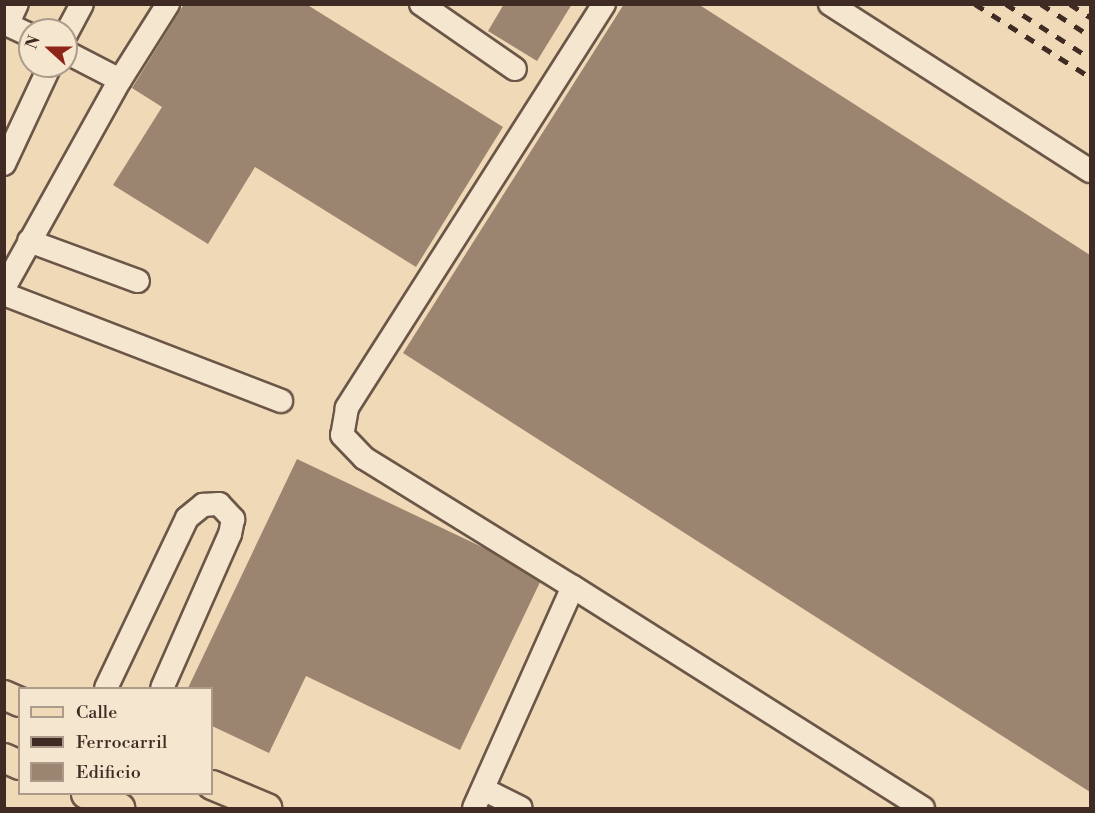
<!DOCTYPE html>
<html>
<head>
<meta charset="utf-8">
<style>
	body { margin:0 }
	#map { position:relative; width:1095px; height:813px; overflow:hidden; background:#efd9b7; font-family:"Libre Bodoni",serif }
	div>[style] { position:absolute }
	.building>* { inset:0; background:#9b8570 }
	.roads { filter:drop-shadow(2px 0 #6b5648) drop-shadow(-2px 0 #6b5648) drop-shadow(0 2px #6b5648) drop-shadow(0 -2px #6b5648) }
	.minor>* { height:22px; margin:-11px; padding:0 11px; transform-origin:11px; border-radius:11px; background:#f5e6d0 }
	.major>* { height:28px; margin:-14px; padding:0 14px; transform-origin:14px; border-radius:14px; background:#efd9b7 }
	.rail>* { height:4.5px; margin-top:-2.25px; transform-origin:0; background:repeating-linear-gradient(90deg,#3f2b23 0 10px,transparent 0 20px) }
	span { translate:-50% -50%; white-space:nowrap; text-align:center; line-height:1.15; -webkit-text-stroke:4.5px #f5e6d0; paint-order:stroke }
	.frame { position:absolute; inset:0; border:6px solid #3f2b23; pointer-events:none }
	.legend { position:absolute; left:18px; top:687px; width:195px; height:108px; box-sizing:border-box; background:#f5e6d0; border:2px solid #ac9b8b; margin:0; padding:8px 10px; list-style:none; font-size:18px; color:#3f2b23 }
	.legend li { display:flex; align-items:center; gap:12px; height:30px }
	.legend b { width:30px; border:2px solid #ac9b8b }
	.north { position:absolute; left:18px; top:18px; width:60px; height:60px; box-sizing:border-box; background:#f5e6d0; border:2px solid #ac9b8b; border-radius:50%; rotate:291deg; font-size:16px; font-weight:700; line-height:24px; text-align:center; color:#3f2b23 }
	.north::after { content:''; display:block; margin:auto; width:21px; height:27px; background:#8f2418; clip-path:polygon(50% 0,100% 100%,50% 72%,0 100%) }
</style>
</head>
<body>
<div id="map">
	<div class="building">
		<i style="clip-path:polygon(184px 4px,306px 4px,503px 127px,416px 267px,255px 167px,208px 244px,113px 185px,162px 107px,132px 88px)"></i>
		<i style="clip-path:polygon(504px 4px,572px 4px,537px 61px,488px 31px)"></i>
		<i style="clip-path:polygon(624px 4px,698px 4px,1090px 255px,1090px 792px,403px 353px)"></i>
		<i style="clip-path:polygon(297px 459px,543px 576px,460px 750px,306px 676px,269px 753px,212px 726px,212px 688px,188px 688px)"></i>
	</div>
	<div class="roads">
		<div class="minor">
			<i style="left:421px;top:4px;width:114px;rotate:34.7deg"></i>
			<i style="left:604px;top:4px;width:479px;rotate:122.5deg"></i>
			<i style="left:347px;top:408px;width:27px;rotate:100deg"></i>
			<i style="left:342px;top:435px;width:32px;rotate:46deg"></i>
			<i style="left:364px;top:458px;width:246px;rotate:31.7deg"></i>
			<i style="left:573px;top:587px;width:414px;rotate:32.3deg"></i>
			<i style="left:830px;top:4px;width:309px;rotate:32.7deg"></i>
			<i style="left:4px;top:23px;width:29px;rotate:25deg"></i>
			<i style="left:7px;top:25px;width:23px;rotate:-65deg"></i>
			<i style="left:66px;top:34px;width:34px;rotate:-62deg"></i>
			<i style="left:120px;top:80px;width:90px;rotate:-57.7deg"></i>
			<i style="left:4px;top:164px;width:108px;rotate:-64.9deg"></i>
			<i style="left:29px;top:241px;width:116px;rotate:20.2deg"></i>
			<i style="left:4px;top:288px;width:238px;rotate:-60.9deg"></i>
			<i style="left:120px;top:80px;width:61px;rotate:-152.6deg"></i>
			<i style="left:4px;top:294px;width:297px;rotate:21.1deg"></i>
			<i style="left:106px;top:688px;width:188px;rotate:-64.5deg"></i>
			<i style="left:187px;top:518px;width:21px;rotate:-39deg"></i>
			<i style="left:203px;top:505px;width:16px;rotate:-4deg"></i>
			<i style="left:219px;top:504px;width:21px;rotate:47deg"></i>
			<i style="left:233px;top:519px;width:15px;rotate:101deg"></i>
			<i style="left:230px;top:534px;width:168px;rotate:113.8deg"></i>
			<i style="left:483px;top:789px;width:42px;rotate:26.6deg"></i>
			<i style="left:474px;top:808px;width:242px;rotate:-65.9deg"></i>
		</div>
		<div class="major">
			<i style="left:4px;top:695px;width:17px;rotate:24deg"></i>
			<i style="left:4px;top:758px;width:17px;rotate:24deg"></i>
			<i style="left:212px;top:785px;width:60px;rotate:22.7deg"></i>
			<i style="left:86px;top:794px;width:37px;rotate:22deg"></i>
		</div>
	</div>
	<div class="rail">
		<i style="left:975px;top:4px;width:136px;rotate:32.4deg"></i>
		<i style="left:1006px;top:4px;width:100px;rotate:32.7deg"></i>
		<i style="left:1041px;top:4px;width:59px;rotate:33.1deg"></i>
		<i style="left:1070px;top:4px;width:24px;rotate:33deg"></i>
	</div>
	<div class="frame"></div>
	<ul class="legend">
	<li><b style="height:8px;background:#efd9b7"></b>Calle</li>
	<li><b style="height:8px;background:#3f2b23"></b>Ferrocarril</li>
	<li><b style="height:16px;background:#9b8570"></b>Edificio</li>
	</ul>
	<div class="north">N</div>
</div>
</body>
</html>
